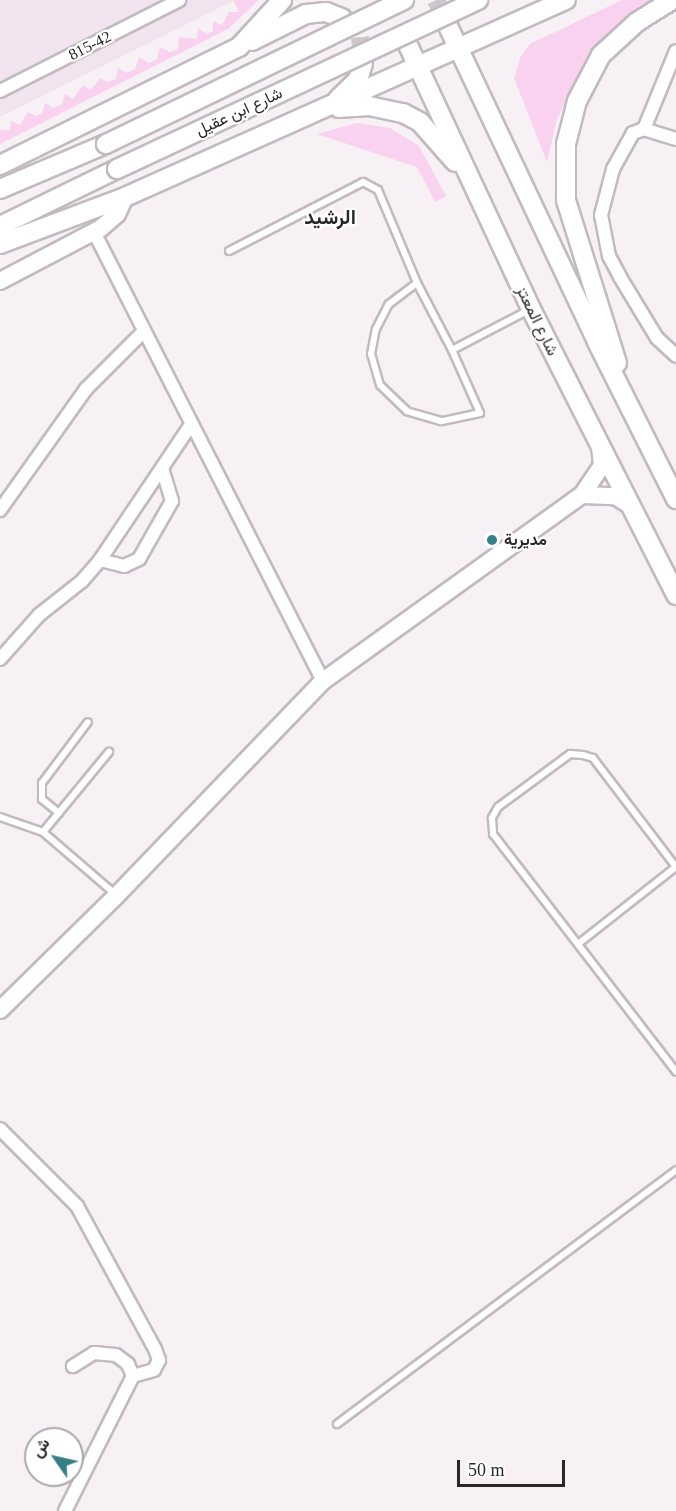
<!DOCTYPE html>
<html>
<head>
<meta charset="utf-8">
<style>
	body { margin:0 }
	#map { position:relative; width:676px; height:1511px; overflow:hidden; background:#f7f0f5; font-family:"Times New Roman",Vazirmatn,serif }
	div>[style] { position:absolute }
	.built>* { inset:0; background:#f2e4ee }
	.green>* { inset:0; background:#f8d2ef }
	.primary-tunnel>* { height:18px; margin-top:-9px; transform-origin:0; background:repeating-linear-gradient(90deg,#cec8cc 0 18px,transparent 0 27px) }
	.roads { filter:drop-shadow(2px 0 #c1babf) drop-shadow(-2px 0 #c1babf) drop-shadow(0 2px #c1babf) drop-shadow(0 -2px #c1babf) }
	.lane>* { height:6px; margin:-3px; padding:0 3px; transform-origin:3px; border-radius:3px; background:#fff }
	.street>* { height:12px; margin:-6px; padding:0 6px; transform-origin:6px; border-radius:6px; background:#fff }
	.secondary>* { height:16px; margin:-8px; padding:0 8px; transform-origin:8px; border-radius:8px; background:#fff }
	.primary>* { height:18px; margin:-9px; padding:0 9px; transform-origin:9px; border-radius:9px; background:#fff }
	.bridges { filter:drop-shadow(2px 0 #c1babf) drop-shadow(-2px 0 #c1babf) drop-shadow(0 2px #c1babf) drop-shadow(0 -2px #c1babf) }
	.primary-bridge>* { height:18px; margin:-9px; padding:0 9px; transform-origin:9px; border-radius:9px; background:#fff }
	.dots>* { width:16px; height:16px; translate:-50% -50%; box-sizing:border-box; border:3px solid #fff; border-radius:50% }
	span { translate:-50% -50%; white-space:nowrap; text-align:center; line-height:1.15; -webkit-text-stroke:4.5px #fff; paint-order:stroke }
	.street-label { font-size:16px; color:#292729 }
	.poi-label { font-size:16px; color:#292729; font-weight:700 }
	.left { translate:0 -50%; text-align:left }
	.quarter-label { font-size:20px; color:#292729; font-weight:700 }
	.north { position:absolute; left:24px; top:1427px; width:60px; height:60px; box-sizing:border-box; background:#fff; border:2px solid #a9a9a9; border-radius:50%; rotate:304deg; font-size:16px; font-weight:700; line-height:24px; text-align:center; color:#292729 }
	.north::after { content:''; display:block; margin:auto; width:21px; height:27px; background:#377f86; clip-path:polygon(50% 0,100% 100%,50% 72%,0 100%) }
	.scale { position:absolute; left:457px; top:1460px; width:108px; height:27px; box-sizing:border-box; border:3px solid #292729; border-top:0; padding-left:8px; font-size:18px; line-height:21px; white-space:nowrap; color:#292729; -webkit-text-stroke:4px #fff; paint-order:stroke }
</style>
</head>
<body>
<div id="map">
	<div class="built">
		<i style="clip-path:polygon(0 0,233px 0,233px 1px,0 117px)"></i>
	</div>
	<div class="green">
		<i style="clip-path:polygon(233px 0,259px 0,228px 29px,0 144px,0 130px,10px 130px,11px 121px,20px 125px,28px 112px,36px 116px,42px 113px,45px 103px,53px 108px,62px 104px,65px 94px,73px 99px,83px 85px,91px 90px,100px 78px,108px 82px,116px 79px,118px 68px,127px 73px,135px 69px,139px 57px,149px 63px,157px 59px,160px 47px,170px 52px,178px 49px,179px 37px,197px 39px,198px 28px,207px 34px,213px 31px,213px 21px,222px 25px,229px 12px,239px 12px)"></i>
		<i style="clip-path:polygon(622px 0,656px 0,619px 25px,582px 66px,557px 119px,547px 162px,514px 78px,520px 58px,530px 44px)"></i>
		<i style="clip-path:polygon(357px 123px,390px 128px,419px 146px,446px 196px,435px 202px,417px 167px,317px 134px)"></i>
	</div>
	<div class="primary-tunnel">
		<i style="left:387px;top:0;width:47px;rotate:65.1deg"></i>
		<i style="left:436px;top:0;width:26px;rotate:65deg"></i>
		<i style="left:342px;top:18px;width:26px;rotate:47deg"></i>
		<i style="left:360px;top:37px;width:27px;rotate:84deg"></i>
	</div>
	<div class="roads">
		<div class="lane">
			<i style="left:229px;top:251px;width:151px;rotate:-27.2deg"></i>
			<i style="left:363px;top:182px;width:17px;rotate:28deg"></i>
			<i style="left:378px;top:190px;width:101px;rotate:67.2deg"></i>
			<i style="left:417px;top:283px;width:76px;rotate:62.4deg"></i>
			<i style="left:452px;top:350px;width:69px;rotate:66deg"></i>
			<i style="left:480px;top:413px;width:40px;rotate:168deg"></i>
			<i style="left:441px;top:421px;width:35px;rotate:-164deg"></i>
			<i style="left:407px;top:411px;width:37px;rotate:-136deg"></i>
			<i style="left:380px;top:385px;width:32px;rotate:-106deg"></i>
			<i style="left:371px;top:354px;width:25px;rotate:-79deg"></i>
			<i style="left:376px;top:329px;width:28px;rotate:-63deg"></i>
			<i style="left:389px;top:304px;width:35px;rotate:-37deg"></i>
			<i style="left:452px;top:350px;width:87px;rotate:-27.5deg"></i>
			<i style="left:59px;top:813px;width:22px;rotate:-141deg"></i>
			<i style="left:42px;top:799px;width:16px;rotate:-90deg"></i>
			<i style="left:42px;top:783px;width:76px;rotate:-53deg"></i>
			<i style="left:0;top:817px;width:46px;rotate:19.2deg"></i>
			<i style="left:43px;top:832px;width:95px;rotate:40.7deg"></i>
			<i style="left:43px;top:832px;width:104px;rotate:-50.5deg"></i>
			<i style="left:676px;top:867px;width:137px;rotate:-127.3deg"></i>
			<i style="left:593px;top:758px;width:10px;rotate:-163deg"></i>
			<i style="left:583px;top:755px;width:13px;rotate:-176deg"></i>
			<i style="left:570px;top:754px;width:89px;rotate:143.6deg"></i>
			<i style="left:498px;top:807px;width:13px;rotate:119deg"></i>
			<i style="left:492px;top:818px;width:16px;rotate:86deg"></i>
			<i style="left:493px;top:834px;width:300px;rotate:52.4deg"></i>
			<i style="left:578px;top:944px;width:125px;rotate:-38.2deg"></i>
			<i style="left:337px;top:1424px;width:424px;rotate:-36.8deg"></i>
		</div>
		<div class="street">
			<i style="left:0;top:91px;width:201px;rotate:-26.9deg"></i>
			<i style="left:644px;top:129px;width:84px;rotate:-67.7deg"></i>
			<i style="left:676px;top:139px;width:34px;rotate:-163deg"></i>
			<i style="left:644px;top:129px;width:12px;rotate:160deg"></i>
			<i style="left:633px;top:133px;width:41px;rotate:119.1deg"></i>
			<i style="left:613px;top:169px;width:48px;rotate:104.6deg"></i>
			<i style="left:601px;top:215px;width:42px;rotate:79deg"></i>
			<i style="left:609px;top:256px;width:24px;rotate:62deg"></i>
			<i style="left:620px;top:277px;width:71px;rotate:58.8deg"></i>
			<i style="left:657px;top:338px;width:26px;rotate:43deg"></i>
			<i style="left:94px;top:232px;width:504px;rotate:62.98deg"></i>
			<i style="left:0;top:510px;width:148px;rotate:-54.6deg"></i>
			<i style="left:86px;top:389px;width:82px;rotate:-45deg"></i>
			<i style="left:100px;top:560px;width:25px;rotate:14deg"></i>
			<i style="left:124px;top:566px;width:17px;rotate:-25deg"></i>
			<i style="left:139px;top:559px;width:67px;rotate:-60.4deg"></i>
			<i style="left:172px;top:501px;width:34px;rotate:-107deg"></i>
			<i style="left:0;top:659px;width:59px;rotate:-48.4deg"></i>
			<i style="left:39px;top:615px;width:55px;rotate:-38.3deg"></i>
			<i style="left:82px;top:581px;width:28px;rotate:-49deg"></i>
			<i style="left:100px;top:560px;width:161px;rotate:-56.1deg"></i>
			<i style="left:0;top:1129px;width:109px;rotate:45deg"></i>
			<i style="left:77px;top:1206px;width:163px;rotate:61.4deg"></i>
			<i style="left:155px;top:1349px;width:12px;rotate:70deg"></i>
			<i style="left:159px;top:1360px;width:11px;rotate:117deg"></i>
			<i style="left:154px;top:1370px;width:22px;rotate:164deg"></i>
			<i style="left:65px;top:1511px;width:151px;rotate:-63.3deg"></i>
			<i style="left:133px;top:1376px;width:13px;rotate:-113deg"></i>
			<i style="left:128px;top:1364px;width:15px;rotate:-143deg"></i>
			<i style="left:116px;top:1355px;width:22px;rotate:-175deg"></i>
			<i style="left:94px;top:1353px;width:25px;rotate:148deg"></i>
		</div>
		<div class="secondary">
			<i style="left:0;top:281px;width:114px;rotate:-27.7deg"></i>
			<i style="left:101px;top:228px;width:21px;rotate:-41deg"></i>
			<i style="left:117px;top:214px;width:19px;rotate:-65deg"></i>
			<i style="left:582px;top:495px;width:33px;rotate:2deg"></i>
			<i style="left:615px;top:496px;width:19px;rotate:32deg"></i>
			<i style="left:0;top:1010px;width:164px;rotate:-44.5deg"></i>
			<i style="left:117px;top:895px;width:297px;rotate:-46.1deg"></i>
			<i style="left:323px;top:681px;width:319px;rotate:-35.7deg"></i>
			<i style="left:582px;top:495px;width:36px;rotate:-56deg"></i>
			<i style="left:602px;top:465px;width:20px;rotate:-96deg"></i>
		</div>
		<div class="primary">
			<i style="left:447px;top:24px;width:352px;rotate:64.7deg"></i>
			<i style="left:597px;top:342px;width:176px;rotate:63.3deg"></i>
			<i style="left:252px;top:41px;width:60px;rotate:-26.6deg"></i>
			<i style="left:306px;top:14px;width:20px;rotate:-6deg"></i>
			<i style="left:326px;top:12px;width:17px;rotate:21deg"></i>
			<i style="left:407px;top:43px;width:293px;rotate:65deg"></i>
			<i style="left:531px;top:309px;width:321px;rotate:63.1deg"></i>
			<i style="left:338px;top:99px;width:28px;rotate:-44deg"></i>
			<i style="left:358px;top:80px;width:17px;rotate:-73deg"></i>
			<i style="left:339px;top:108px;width:30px;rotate:-4deg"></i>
			<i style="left:369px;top:106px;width:35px;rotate:12deg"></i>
			<i style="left:403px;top:113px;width:19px;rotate:28deg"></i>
			<i style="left:420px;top:122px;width:53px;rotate:48.8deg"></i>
			<i style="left:0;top:165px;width:267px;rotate:-26.3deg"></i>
			<i style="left:239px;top:47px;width:64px;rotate:-47.5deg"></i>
			<i style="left:0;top:189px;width:115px;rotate:-23deg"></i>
			<i style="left:0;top:226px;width:130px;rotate:-26deg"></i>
			<i style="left:0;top:244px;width:134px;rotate:-20.6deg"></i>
			<i style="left:125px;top:197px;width:483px;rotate:-24.1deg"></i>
			<i style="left:617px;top:363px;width:171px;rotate:-107.4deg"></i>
			<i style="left:566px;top:200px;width:56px;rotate:-90deg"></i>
			<i style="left:566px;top:144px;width:44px;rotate:-75.7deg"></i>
			<i style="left:577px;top:101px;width:52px;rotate:-62.4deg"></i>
			<i style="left:601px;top:55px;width:49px;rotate:-42.5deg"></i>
			<i style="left:637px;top:22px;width:41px;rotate:-32.2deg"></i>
		</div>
	</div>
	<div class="bridges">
		<div class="primary-bridge">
			<i style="left:106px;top:144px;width:331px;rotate:-25.8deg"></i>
			<i style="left:117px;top:169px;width:399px;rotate:-25.1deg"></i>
		</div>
	</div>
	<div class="dots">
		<i style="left:492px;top:540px;background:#377f86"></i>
	</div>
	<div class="street-label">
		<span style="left:90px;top:46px;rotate:-27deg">815-42</span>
		<span style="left:239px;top:112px;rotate:-25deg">شارع ابن عقيل</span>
		<span style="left:537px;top:321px;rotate:64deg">شارع المعتز</span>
	</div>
	<div class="poi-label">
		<span class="left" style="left:504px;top:540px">مديرية</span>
	</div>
	<div class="quarter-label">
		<span style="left:330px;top:217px">الرشيد</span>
	</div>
	<div class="north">ش</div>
	<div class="scale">50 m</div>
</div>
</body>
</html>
